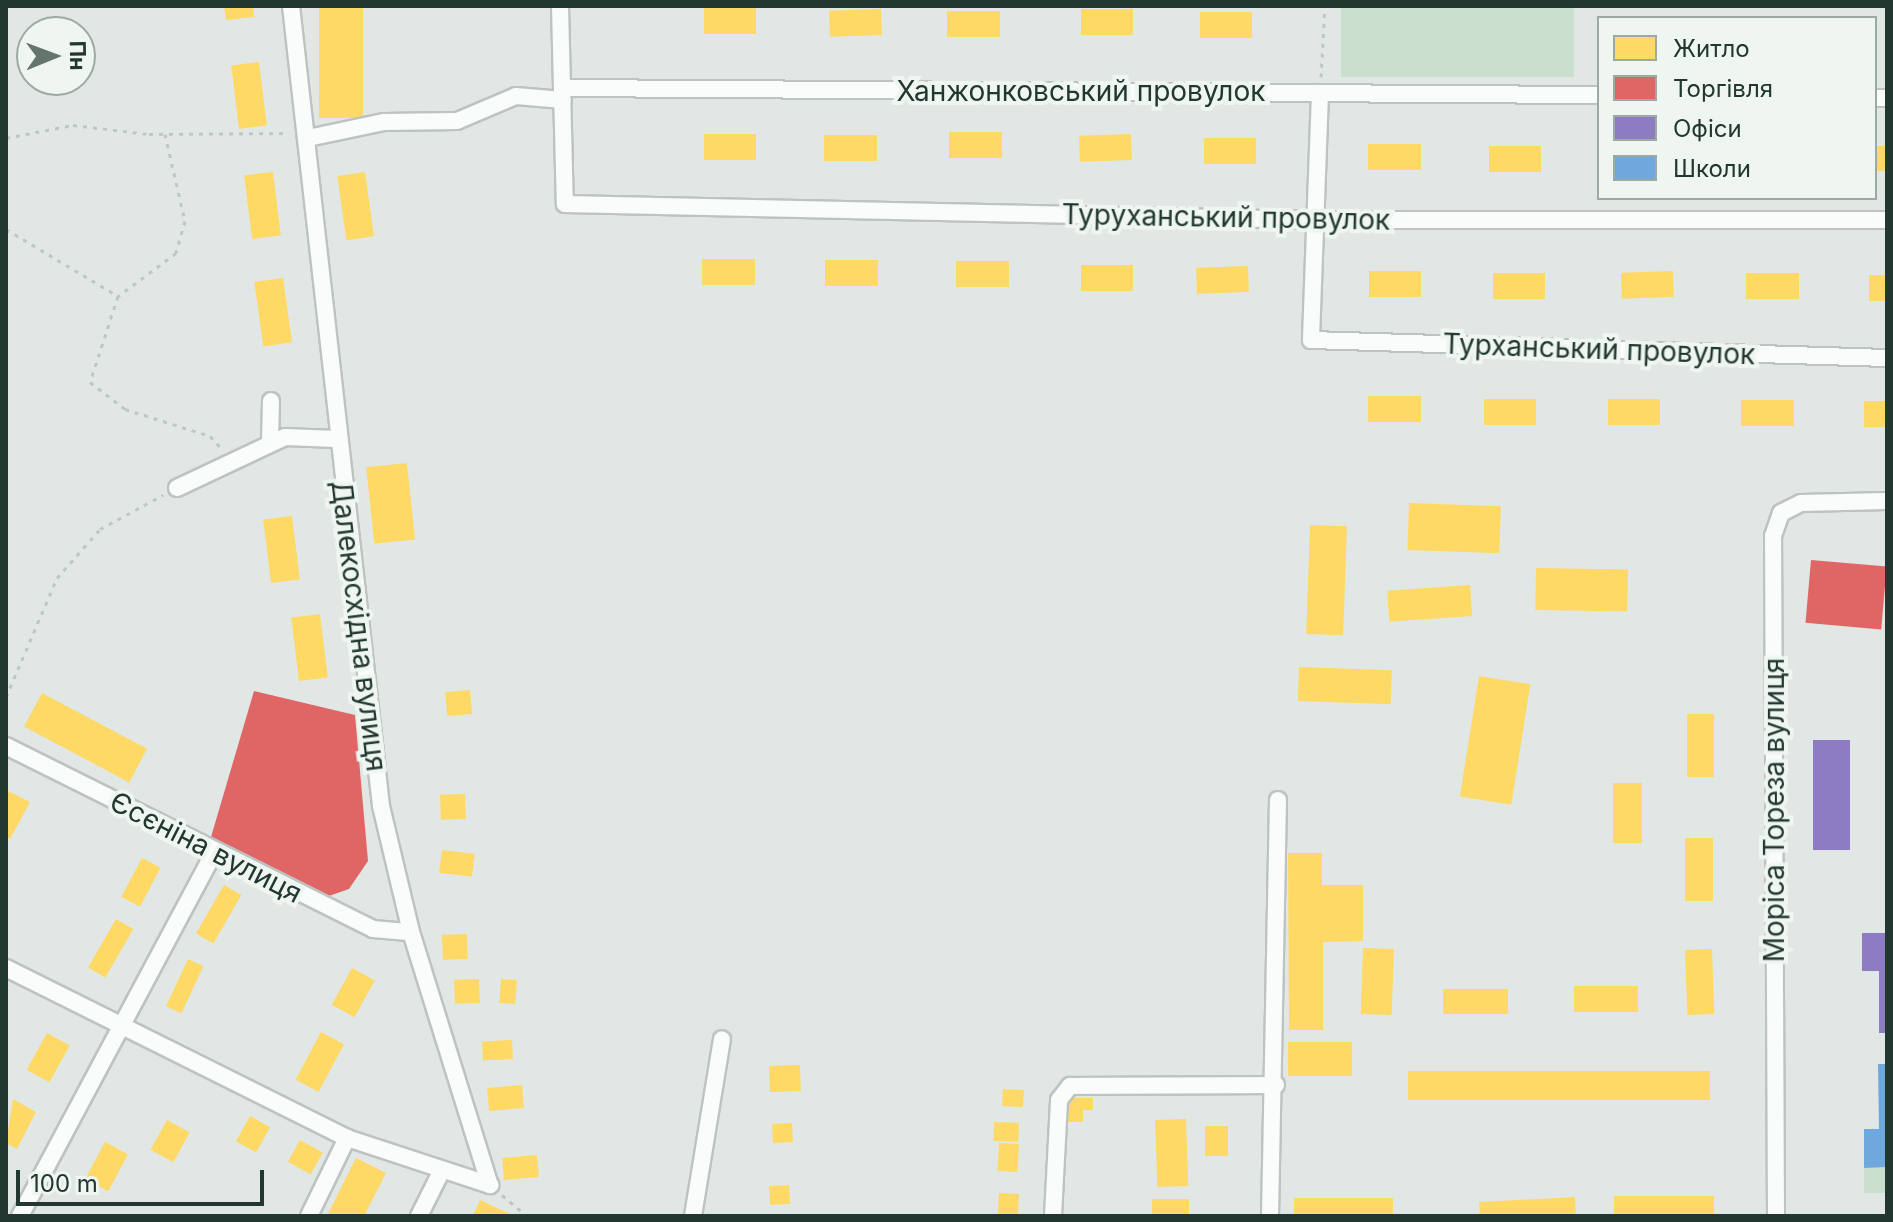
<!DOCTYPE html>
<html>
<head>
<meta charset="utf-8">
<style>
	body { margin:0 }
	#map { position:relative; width:1893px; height:1222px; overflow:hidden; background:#e1e7e4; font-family:Inter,sans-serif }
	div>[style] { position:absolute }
	.green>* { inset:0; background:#cbdfcf; transform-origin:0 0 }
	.homes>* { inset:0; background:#ffd966; transform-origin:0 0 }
	.shops>* { inset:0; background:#e06666; transform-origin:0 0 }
	.offices>* { inset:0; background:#8e7cc3; transform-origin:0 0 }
	.schools>* { inset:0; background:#6fa8dc }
	.path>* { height:3px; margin-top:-1.5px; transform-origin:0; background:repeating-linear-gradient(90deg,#bfc7c3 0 4px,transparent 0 10px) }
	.roads { filter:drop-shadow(2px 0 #bec3c1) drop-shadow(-2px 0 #bec3c1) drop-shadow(0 2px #bec3c1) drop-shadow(0 -2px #bec3c1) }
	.minor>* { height:16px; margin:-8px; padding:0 8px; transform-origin:8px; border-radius:8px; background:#fafbfb }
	span { translate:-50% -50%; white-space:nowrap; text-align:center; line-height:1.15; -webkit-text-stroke:8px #eff6f1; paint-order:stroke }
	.street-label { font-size:28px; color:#21372f }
	.frame { position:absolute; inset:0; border:8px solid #21372f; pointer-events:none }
	.legend { position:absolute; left:1597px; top:16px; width:280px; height:184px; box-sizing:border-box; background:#eff6f1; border:2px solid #9daaa3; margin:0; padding:10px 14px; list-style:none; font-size:24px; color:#21372f }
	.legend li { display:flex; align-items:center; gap:16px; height:40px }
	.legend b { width:40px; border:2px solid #9daaa3 }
	.north { position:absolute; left:16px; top:16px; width:80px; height:80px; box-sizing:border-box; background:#eff6f1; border:2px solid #9daaa3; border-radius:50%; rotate:89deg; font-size:22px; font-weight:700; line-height:32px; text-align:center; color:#21372f }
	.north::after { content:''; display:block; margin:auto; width:28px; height:36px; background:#64756e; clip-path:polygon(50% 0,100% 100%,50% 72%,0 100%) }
	.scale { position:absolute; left:16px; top:1170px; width:248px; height:36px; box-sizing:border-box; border:4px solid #21372f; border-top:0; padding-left:10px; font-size:24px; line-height:28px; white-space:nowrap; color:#21372f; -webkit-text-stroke:6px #eff6f1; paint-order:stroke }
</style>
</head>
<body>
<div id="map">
	<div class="green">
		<i style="left:1341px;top:6px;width:233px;height:71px"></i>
		<i style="left:1887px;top:1167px;width:26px;height:23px;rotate:90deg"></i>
	</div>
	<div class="homes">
		<i style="clip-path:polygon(224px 6px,253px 6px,254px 17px,226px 20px)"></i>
		<i style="left:319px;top:6px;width:44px;height:112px"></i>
		<i style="left:756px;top:8px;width:26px;height:52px;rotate:90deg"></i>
		<i style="left:881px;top:9px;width:26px;height:52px;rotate:88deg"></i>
		<i style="left:1081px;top:9px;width:52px;height:26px"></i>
		<i style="left:947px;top:11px;width:53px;height:26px"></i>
		<i style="left:1200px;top:12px;width:52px;height:26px"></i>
		<i style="left:259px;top:62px;width:64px;height:28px;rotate:83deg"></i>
		<i style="left:1002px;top:132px;width:26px;height:53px;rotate:90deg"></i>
		<i style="left:704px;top:134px;width:52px;height:26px"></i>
		<i style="left:1131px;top:134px;width:26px;height:52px;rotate:88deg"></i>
		<i style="left:824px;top:135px;width:53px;height:26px"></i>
		<i style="left:1204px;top:138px;width:52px;height:26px"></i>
		<i style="left:1421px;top:144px;width:26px;height:53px;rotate:90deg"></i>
		<i style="left:1541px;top:146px;width:26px;height:52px;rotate:90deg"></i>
		<i style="left:1875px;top:146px;width:12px;height:25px"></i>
		<i style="left:273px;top:172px;width:64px;height:29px;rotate:83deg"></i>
		<i style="left:365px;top:172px;width:65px;height:28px;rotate:82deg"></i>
		<i style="left:702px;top:259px;width:53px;height:26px"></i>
		<i style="left:878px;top:260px;width:26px;height:53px;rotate:90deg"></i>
		<i style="left:1009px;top:261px;width:26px;height:53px;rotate:90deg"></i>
		<i style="left:1081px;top:265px;width:52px;height:26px"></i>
		<i style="left:1248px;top:266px;width:26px;height:52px;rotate:88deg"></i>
		<i style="left:1369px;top:271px;width:52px;height:26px"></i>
		<i style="left:1673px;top:271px;width:26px;height:52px;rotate:88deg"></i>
		<i style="left:1545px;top:273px;width:26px;height:52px;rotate:90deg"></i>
		<i style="left:1746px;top:273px;width:53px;height:26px"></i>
		<i style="left:1869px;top:275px;width:18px;height:26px"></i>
		<i style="left:283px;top:278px;width:65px;height:29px;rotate:82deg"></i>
		<i style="left:1368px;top:396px;width:53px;height:26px"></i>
		<i style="left:1536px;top:399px;width:26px;height:52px;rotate:90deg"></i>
		<i style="left:1608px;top:399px;width:52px;height:26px"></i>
		<i style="left:1794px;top:400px;width:26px;height:53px;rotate:90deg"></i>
		<i style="left:1864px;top:401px;width:23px;height:26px"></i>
		<i style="left:407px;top:463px;width:77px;height:41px;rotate:84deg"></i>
		<i style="left:1409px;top:503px;width:92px;height:47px;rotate:2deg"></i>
		<i style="left:292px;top:516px;width:64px;height:29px;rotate:83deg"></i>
		<i style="left:1310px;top:525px;width:37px;height:109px;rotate:2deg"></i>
		<i style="left:1536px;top:568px;width:92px;height:42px;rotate:1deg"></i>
		<i style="left:1470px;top:585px;width:31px;height:83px;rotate:86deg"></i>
		<i style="left:320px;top:614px;width:64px;height:29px;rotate:83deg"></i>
		<i style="left:1299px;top:667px;width:93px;height:34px;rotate:2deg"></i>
		<i style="left:1479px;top:676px;width:52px;height:122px;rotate:9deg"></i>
		<i style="left:470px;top:690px;width:24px;height:25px;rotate:85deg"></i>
		<i style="left:42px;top:693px;width:119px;height:38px;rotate:28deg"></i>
		<i style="left:1687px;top:714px;width:27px;height:63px"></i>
		<i style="left:1613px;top:783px;width:29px;height:60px"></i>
		<i style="clip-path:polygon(6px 790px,30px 802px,10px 839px,6px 837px)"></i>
		<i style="left:465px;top:794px;width:25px;height:25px;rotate:88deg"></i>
		<i style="left:1685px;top:838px;width:28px;height:63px"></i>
		<i style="left:442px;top:850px;width:33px;height:23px;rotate:7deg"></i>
		<i style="clip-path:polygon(1288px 853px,1322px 853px,1322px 885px,1363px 885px,1363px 941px,1323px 942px,1323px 1030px,1289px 1030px)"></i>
		<i style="left:142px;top:858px;width:21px;height:44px;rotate:28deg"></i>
		<i style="left:224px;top:885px;width:20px;height:56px;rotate:30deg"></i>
		<i style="left:116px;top:919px;width:20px;height:56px;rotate:30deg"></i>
		<i style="left:467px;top:934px;width:25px;height:25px;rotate:88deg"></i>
		<i style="left:1363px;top:948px;width:31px;height:66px;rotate:2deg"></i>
		<i style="left:1712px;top:949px;width:65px;height:27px;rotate:88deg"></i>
		<i style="left:188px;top:959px;width:17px;height:52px;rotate:25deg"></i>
		<i style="left:352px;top:968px;width:26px;height:42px;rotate:29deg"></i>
		<i style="left:479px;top:979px;width:24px;height:25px;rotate:88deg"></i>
		<i style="left:501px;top:979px;width:16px;height:24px;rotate:4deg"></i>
		<i style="left:1574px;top:986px;width:64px;height:26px"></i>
		<i style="left:1508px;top:989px;width:25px;height:65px;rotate:90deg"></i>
		<i style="left:321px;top:1032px;width:26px;height:54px;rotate:28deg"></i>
		<i style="left:47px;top:1033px;width:26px;height:42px;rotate:29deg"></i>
		<i style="left:512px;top:1040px;width:19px;height:30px;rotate:87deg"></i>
		<i style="left:1288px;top:1042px;width:64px;height:34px"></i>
		<i style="left:800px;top:1065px;width:26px;height:31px;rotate:88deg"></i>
		<i style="left:1408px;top:1071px;width:302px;height:29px"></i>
		<i style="left:522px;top:1085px;width:23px;height:35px;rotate:85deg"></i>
		<i style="left:1003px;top:1089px;width:21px;height:17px;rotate:3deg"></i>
		<i style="clip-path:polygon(1064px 1098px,1093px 1098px,1093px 1110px,1083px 1110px,1083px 1122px,1064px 1122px)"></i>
		<i style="clip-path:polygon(13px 1099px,36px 1112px,17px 1149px,6px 1143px)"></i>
		<i style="left:250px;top:1116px;width:23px;height:29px;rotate:29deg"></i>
		<i style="left:1186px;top:1119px;width:67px;height:31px;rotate:88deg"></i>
		<i style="left:167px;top:1120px;width:26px;height:34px;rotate:29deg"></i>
		<i style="left:994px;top:1122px;width:25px;height:19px;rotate:2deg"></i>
		<i style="left:792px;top:1123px;width:19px;height:20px;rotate:87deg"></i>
		<i style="left:1205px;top:1126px;width:23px;height:30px"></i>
		<i style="left:300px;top:1140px;width:26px;height:25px;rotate:29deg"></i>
		<i style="left:105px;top:1142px;width:26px;height:42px;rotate:28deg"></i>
		<i style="left:999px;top:1143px;width:20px;height:28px;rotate:3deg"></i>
		<i style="left:537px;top:1155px;width:22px;height:35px;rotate:85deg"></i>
		<i style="clip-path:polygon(356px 1158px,386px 1173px,364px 1216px,327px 1216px)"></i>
		<i style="left:789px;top:1185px;width:19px;height:20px;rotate:87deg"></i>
		<i style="left:999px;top:1193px;width:20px;height:23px;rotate:3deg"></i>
		<i style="left:1714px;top:1196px;width:20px;height:100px;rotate:90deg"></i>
		<i style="left:1575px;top:1197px;width:19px;height:96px;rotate:87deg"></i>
		<i style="left:1393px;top:1198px;width:18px;height:99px;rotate:90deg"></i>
		<i style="left:1152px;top:1199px;width:37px;height:17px"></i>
		<i style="clip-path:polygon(480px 1200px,514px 1216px,473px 1216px)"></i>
	</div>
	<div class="shops">
		<i style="left:1811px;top:560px;width:76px;height:63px;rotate:5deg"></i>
		<i style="clip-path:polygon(254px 691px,355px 715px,368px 861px,349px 889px,326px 897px,211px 837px)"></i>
	</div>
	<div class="offices">
		<i style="left:1813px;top:740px;width:37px;height:110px"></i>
		<i style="clip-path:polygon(1862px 933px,1887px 933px,1887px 1033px,1879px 1033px,1879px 971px,1862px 971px)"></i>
	</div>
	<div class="schools">
		<i style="clip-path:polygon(1878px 1064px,1887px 1064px,1887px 1167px,1864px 1168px,1864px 1129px,1879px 1129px)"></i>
	</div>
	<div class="path">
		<i style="left:1321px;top:77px;width:71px;rotate:-86.8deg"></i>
		<i style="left:165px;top:134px;width:89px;rotate:77.1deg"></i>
		<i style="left:185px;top:221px;width:33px;rotate:106deg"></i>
		<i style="left:176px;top:253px;width:72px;rotate:143.4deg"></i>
		<i style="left:118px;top:296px;width:90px;rotate:108deg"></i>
		<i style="left:90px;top:382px;width:44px;rotate:37.6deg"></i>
		<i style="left:125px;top:409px;width:89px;rotate:17.6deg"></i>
		<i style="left:210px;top:436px;width:18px;rotate:47deg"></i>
		<i style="left:6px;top:138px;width:68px;rotate:-11deg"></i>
		<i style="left:73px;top:125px;width:77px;rotate:6.8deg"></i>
		<i style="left:149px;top:134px;width:139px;rotate:-0.4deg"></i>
		<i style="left:6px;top:229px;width:131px;rotate:30.9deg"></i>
		<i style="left:6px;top:697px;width:129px;rotate:-66.8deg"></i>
		<i style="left:57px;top:578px;width:65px;rotate:-48.7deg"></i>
		<i style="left:100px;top:529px;width:72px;rotate:-28.4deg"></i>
		<i style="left:502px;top:1195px;width:33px;rotate:40deg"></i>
	</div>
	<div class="roads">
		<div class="minor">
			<i style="left:291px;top:6px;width:805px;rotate:83.58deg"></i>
			<i style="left:381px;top:806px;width:130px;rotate:76.6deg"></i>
			<i style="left:411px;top:932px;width:265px;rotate:72.7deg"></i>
			<i style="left:560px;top:6px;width:198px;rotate:88.6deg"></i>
			<i style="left:565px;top:204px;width:750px;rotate:1.22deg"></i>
			<i style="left:1315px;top:220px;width:572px"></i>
			<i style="left:562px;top:88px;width:1037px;rotate:0.39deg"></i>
			<i style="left:1320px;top:93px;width:247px;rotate:92.1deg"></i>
			<i style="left:1311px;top:340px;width:576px;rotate:1.79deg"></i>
			<i style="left:1875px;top:98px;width:12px"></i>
			<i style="left:308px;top:138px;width:78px;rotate:-11.9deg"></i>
			<i style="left:384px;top:122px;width:73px;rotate:-0.8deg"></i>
			<i style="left:457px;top:121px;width:64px;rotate:-23deg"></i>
			<i style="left:516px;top:96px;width:47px;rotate:4.9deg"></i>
			<i style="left:270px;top:442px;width:41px;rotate:-88.6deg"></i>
			<i style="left:177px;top:488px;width:119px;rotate:-25.3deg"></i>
			<i style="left:285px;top:437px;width:51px;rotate:2.2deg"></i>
			<i style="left:6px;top:746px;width:410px;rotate:26.5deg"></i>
			<i style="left:373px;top:929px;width:38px;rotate:5deg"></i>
			<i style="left:6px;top:968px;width:381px;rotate:26.5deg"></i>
			<i style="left:347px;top:1138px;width:151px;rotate:18.2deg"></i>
			<i style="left:20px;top:1216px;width:412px;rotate:-61.9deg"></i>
			<i style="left:309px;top:1216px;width:87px;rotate:-64deg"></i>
			<i style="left:419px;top:1216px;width:49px;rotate:-63.4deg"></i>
			<i style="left:693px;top:1216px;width:179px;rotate:-80.7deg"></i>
			<i style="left:1053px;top:1216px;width:116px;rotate:-87deg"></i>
			<i style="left:1059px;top:1100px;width:18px;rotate:-52deg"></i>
			<i style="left:1070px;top:1086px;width:206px;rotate:-0.3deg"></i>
			<i style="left:1270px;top:1216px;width:416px;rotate:-88.9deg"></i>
			<i style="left:1776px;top:1216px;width:680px;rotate:-90.25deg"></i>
			<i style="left:1773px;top:536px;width:24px;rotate:-71deg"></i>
			<i style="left:1781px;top:513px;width:22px;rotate:-27deg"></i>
			<i style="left:1801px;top:503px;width:86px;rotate:-1.3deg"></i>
		</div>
	</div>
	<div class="street-label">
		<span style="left:1081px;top:91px">Ханжонковський провулок</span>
		<span style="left:1226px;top:217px;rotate:1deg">Туруханський провулок</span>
		<span style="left:1599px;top:349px;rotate:2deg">Турханський провулок</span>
		<span style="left:359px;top:626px;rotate:83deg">Далекосхідна вулиця</span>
		<span style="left:1774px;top:810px;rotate:-90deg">Моріса Тореза вулиця</span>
		<span style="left:206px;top:847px;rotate:27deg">Єсєніна вулиця</span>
	</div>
	<div class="frame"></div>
	<ul class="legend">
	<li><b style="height:22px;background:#ffd966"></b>Житло</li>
	<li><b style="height:22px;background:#e06666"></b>Торгівля</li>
	<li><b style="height:22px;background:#8e7cc3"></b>Офіси</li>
	<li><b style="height:22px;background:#6fa8dc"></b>Школи</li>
	</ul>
	<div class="north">Пн</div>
	<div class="scale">100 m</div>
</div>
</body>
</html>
